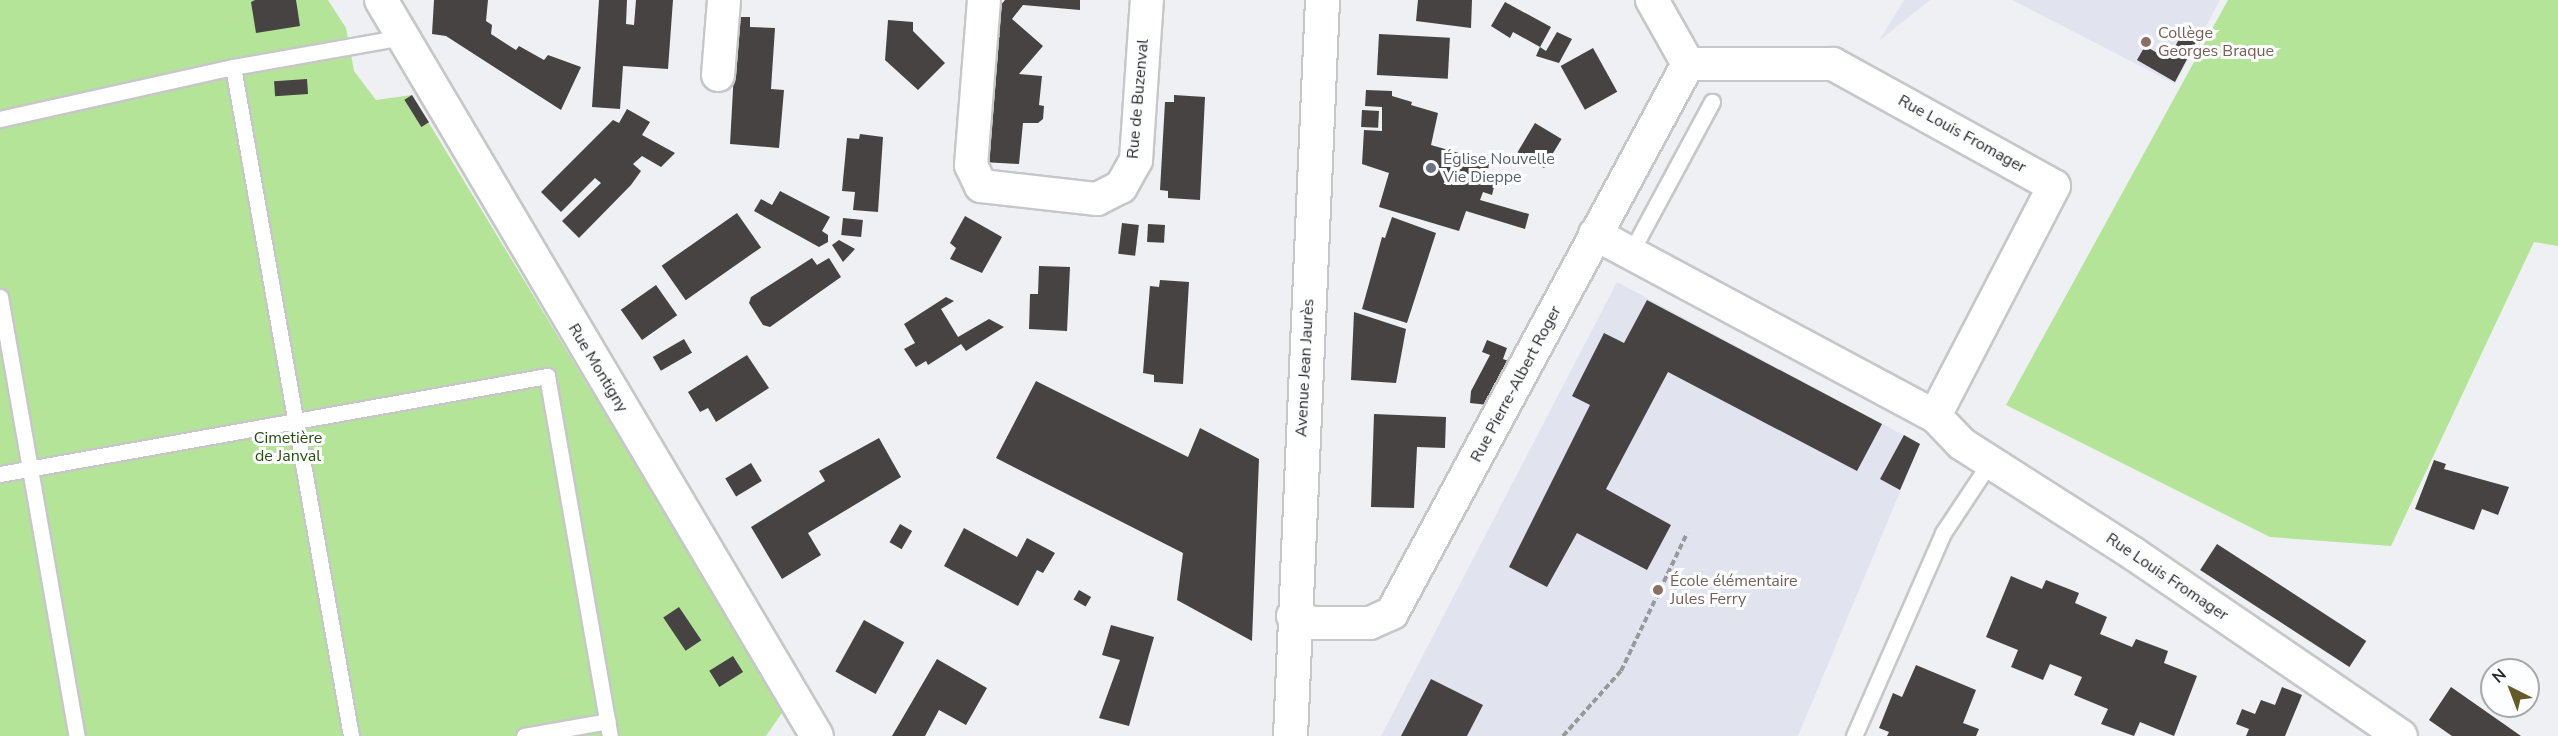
<!DOCTYPE html>
<html>
<head>
<meta charset="utf-8">
<style>
	body { margin:0 }
	#map { position:relative; width:2558px; height:736px; overflow:hidden; background:#eff0f3; font-family:"Nunito Sans",sans-serif }
	div>[style] { position:absolute }
	.built>* { inset:0; background:#e1e4ee }
	.green>* { inset:0; background:#b3e498 }
	.building>* { inset:0; background:#464342; transform-origin:0 0 }
	.path>* { height:4px; margin-top:-2px; transform-origin:0; background:repeating-linear-gradient(90deg,#98999c 0 6px,transparent 0 9px) }
	.roads { filter:drop-shadow(2px 0 #c7c7ca) drop-shadow(-2px 0 #c7c7ca) drop-shadow(0 2px #c7c7ca) drop-shadow(0 -2px #c7c7ca) }
	.service>* { height:15px; margin:-7.5px; padding:0 7.5px; transform-origin:7.5px; border-radius:7.5px; background:#fff }
	.minor>* { height:32px; margin:-16px; padding:0 16px; transform-origin:16px; border-radius:16px; background:#fff }
	.tertiary>* { height:33px; margin:-16.5px; padding:0 16.5px; transform-origin:16.5px; border-radius:16.5px; background:#fff }
	.dots>* { width:16px; height:16px; translate:-50% -50%; box-sizing:border-box; border:3px solid #fdfeff; border-radius:50% }
	span { translate:-50% -50%; white-space:nowrap; text-align:center; line-height:1.15; -webkit-text-stroke:6px #fdfeff; paint-order:stroke }
	.education-label { font-size:16px; color:#785e54 }
	.left { translate:0 -50%; text-align:left }
	.street-label { font-size:16px; color:#262728 }
	.worship-label { font-size:16px; color:#5b616d }
	.park-label { font-size:16px; color:#294c11 }
	.north { position:absolute; left:2480px; top:658px; width:60px; height:60px; box-sizing:border-box; background:#fdfeff; border:2px solid #a7a8a9; border-radius:50%; rotate:318deg; font-size:16px; font-weight:700; line-height:24px; text-align:center; color:#262728 }
	.north::after { content:''; display:block; margin:auto; width:21px; height:27px; background:#645b28; clip-path:polygon(50% 0,100% 100%,50% 72%,0 100%) }
</style>
</head>
<body>
<div id="map">
	<div class="built">
		<i style="clip-path:polygon(1904px 0,1930px 0,1879px 41px)"></i>
		<i style="clip-path:polygon(2012px 0,2220px 0,2175px 84px)"></i>
		<i style="clip-path:polygon(1617px 282px,1920px 444px,1798px 736px,1381px 736px)"></i>
	</div>
	<div class="green">
		<i style="clip-path:polygon(0 0,328px 0,346px 28px,354px 71px,376px 100px,412px 95px,784px 710px,766px 736px,0 736px)"></i>
		<i style="clip-path:polygon(2228px 0,2558px 0,2558px 246px,2534px 242px,2391px 546px,2270px 537px,2006px 405px)"></i>
	</div>
	<div class="building">
		<i style="clip-path:polygon(255px 0,296px 0,300px 26px,256px 33px,251px 2px)"></i>
		<i style="clip-path:polygon(434px 0,488px 0,486px 21px,492px 25px,491px 34px,516px 50px,519px 46px,544px 60px,548px 55px,581px 67px,561px 110px,446px 36px,432px 34px)"></i>
		<i style="clip-path:polygon(599px 0,627px 0,626px 24px,634px 25px,636px 0,673px 0,668px 69px,623px 66px,620px 109px,592px 107px)"></i>
		<i style="clip-path:polygon(1005px 0,1080px 0,1080px 10px,1023px 5px,1012px 19px,1043px 46px,1019px 74px,1042px 76px,1039px 105px,1044px 106px,1043px 119px,1038px 123px,1023px 123px,1019px 164px,982px 162px,990px 47px,1000px 36px,985px 24px)"></i>
		<i style="clip-path:polygon(1418px 0,1472px 0,1471px 28px,1416px 21px)"></i>
		<i style="clip-path:polygon(1505px 2px,1551px 27px,1540px 47px,1513px 32px,1510px 38px,1491px 26px)"></i>
		<i style="clip-path:polygon(737px 17px,750px 17px,750px 27px,775px 28px,771px 89px,784px 90px,779px 148px,730px 144px)"></i>
		<i style="clip-path:polygon(888px 20px,913px 22px,913px 31px,945px 63px,918px 90px,885px 60px)"></i>
		<i style="clip-path:polygon(1557px 32px,1572px 39px,1559px 63px,1536px 56px,1540px 47px,1546px 51px)"></i>
		<i style="left:1379px;top:34px;width:71px;height:41px;rotate:3deg"></i>
		<i style="clip-path:polygon(2182px 34px,2196px 42px,2175px 82px,2137px 60px,2145px 46px,2168px 59px)"></i>
		<i style="left:1593px;top:48px;width:50px;height:37px;rotate:61deg"></i>
		<i style="left:307px;top:79px;width:15px;height:33px;rotate:86deg"></i>
		<i style="clip-path:polygon(1366px 90px,1392px 91px,1392px 96px,1412px 102px,1411px 105px,1438px 113px,1431px 145px,1490px 162px,1487px 172px,1497px 175px,1492px 195px,1483px 192px,1480px 200px,1529px 214px,1525px 229px,1466px 211px,1459px 231px,1379px 207px,1389px 173px,1362px 164px,1364px 130px,1382px 131px,1382px 107px,1365px 106px)"></i>
		<i style="left:412px;top:95px;width:32px;height:9px;rotate:58deg"></i>
		<i style="clip-path:polygon(1174px 95px,1205px 97px,1200px 200px,1168px 198px,1168px 191px,1160px 190px,1165px 102px,1174px 102px)"></i>
		<i style="clip-path:polygon(627px 109px,650px 122px,642px 135px,675px 153px,661px 167px,642px 156px,633px 164px,641px 171px,631px 185px,579px 238px,562px 221px,601px 183px,595px 178px,561px 212px,541px 192px,613px 120px,619px 123px)"></i>
		<i style="left:1362px;top:110px;width:17px;height:17px;rotate:3deg"></i>
		<i style="left:1535px;top:123px;width:31px;height:34px;rotate:31deg"></i>
		<i style="clip-path:polygon(860px 134px,883px 137px,878px 212px,853px 210px,855px 192px,842px 191px,847px 138px,859px 139px)"></i>
		<i style="clip-path:polygon(780px 191px,830px 217px,822px 231px,828px 235px,828px 242px,819px 247px,754px 211px,761px 199px,772px 205px)"></i>
		<i style="left:737px;top:213px;width:42px;height:92px;rotate:55deg"></i>
		<i style="clip-path:polygon(965px 216px,1002px 237px,982px 273px,950px 259px,956px 248px,950px 243px)"></i>
		<i style="clip-path:polygon(1392px 217px,1436px 233px,1407px 323px,1362px 309px,1382px 237px,1385px 238px)"></i>
		<i style="left:843px;top:218px;width:20px;height:17px;rotate:6deg"></i>
		<i style="left:1122px;top:223px;width:17px;height:31px;rotate:7deg"></i>
		<i style="left:1148px;top:224px;width:17px;height:18px;rotate:3deg"></i>
		<i style="clip-path:polygon(839px 240px,855px 249px,843px 262px,832px 245px)"></i>
		<i style="clip-path:polygon(812px 258px,817px 265px,829px 258px,841px 277px,770px 327px,763px 325px,749px 303px,751px 297px)"></i>
		<i style="clip-path:polygon(1039px 266px,1070px 267px,1067px 331px,1029px 329px,1030px 294px,1038px 294px)"></i>
		<i style="clip-path:polygon(1160px 280px,1189px 282px,1183px 384px,1154px 382px,1154px 375px,1143px 373px,1150px 286px,1159px 287px)"></i>
		<i style="left:656px;top:285px;width:37px;height:43px;rotate:55deg"></i>
		<i style="clip-path:polygon(946px 297px,954px 301px,941px 309px,958px 337px,989px 319px,1004px 327px,966px 351px,961px 344px,928px 365px,926px 361px,916px 367px,904px 349px,915px 343px,904px 324px)"></i>
		<i style="clip-path:polygon(1647px 300px,1882px 424px,1857px 471px,1668px 372px,1606px 489px,1671px 525px,1647px 570px,1577px 533px,1547px 587px,1509px 567px,1590px 405px,1572px 396px,1604px 333px,1624px 343px)"></i>
		<i style="clip-path:polygon(1354px 312px,1406px 329px,1396px 383px,1351px 380px)"></i>
		<i style="left:684px;top:339px;width:16px;height:36px;rotate:60deg"></i>
		<i style="clip-path:polygon(1487px 340px,1507px 348px,1503px 359px,1511px 362px,1488px 405px,1470px 403px,1471px 391px,1490px 355px,1482px 352px)"></i>
		<i style="clip-path:polygon(747px 355px,769px 388px,716px 422px,708px 408px,700px 412px,688px 392px)"></i>
		<i style="clip-path:polygon(1036px 381px,1188px 457px,1200px 428px,1259px 459px,1252px 641px,1177px 600px,1183px 553px,996px 458px)"></i>
		<i style="clip-path:polygon(1374px 414px,1446px 417px,1445px 448px,1417px 447px,1414px 508px,1371px 507px)"></i>
		<i style="clip-path:polygon(1904px 435px,1920px 444px,1900px 490px,1880px 479px)"></i>
		<i style="clip-path:polygon(879px 438px,901px 477px,808px 533px,821px 555px,782px 579px,751px 527px,825px 481px,819px 471px)"></i>
		<i style="clip-path:polygon(2434px 460px,2446px 464px,2444px 469px,2509px 487px,2498px 515px,2482px 509px,2474px 530px,2415px 509px)"></i>
		<i style="left:751px;top:463px;width:21px;height:30px;rotate:59deg"></i>
		<i style="left:900px;top:524px;width:14px;height:21px;rotate:30deg"></i>
		<i style="clip-path:polygon(964px 528px,1017px 557px,1027px 538px,1055px 553px,1043px 573px,1037px 570px,1018px 606px,944px 566px)"></i>
		<i style="left:2217px;top:544px;width:178px;height:31px;rotate:33deg"></i>
		<i style="clip-path:polygon(2011px 576px,2042px 589px,2046px 580px,2079px 593px,2075px 603px,2107px 617px,2100px 634px,2132px 647px,2136px 639px,2168px 651px,2164px 663px,2197px 676px,2174px 736px,2140px 722px,2134px 736px,2101px 724px,2108px 709px,2074px 695px,2082px 677px,2050px 664px,2043px 680px,2011px 667px,2018px 650px,1986px 637px)"></i>
		<i style="left:1079px;top:590px;width:14px;height:11px;rotate:30deg"></i>
		<i style="left:679px;top:607px;width:40px;height:19px;rotate:56deg"></i>
		<i style="left:864px;top:620px;width:46px;height:59px;rotate:29deg"></i>
		<i style="clip-path:polygon(1111px 625px,1154px 637px,1129px 726px,1099px 718px,1120px 660px,1102px 655px)"></i>
		<i style="left:733px;top:656px;width:19px;height:28px;rotate:58deg"></i>
		<i style="clip-path:polygon(937px 659px,987px 688px,966px 725px,939px 710px,925px 736px,892px 736px)"></i>
		<i style="clip-path:polygon(1916px 665px,1976px 690px,1963px 723px,1979px 729px,1976px 736px,1887px 736px,1889px 732px,1879px 728px,1893px 693px,1902px 697px)"></i>
		<i style="clip-path:polygon(1431px 679px,1483px 705px,1467px 736px,1401px 736px)"></i>
		<i style="clip-path:polygon(2282px 687px,2302px 695px,2285px 736px,2246px 736px,2249px 729px,2236px 724px,2242px 709px,2255px 714px,2261px 700px,2275px 705px)"></i>
		<i style="clip-path:polygon(2451px 687px,2521px 736px,2452px 736px,2429px 720px)"></i>
	</div>
	<div class="path">
		<i style="left:1563px;top:736px;width:87px;rotate:-48.3deg"></i>
		<i style="left:1621px;top:671px;width:153px;rotate:-64.4deg"></i>
	</div>
	<div class="roads">
		<div class="service">
			<i style="left:0;top:119px;width:239px;rotate:-12.6deg"></i>
			<i style="left:1630px;top:254px;width:173px;rotate:-61.7deg"></i>
			<i style="left:0;top:297px;width:446px;rotate:80.1deg"></i>
			<i style="left:0;top:474px;width:556px;rotate:-10.16deg"></i>
			<i style="left:547px;top:376px;width:365px;rotate:80.1deg"></i>
			<i style="left:351px;top:736px;width:679px;rotate:-100deg"></i>
			<i style="left:233px;top:67px;width:173px;rotate:-10deg"></i>
			<i style="left:524px;top:736px;width:85px;rotate:-10.1deg"></i>
			<i style="left:1854px;top:736px;width:222px;rotate:-66.3deg"></i>
			<i style="left:1943px;top:533px;width:85px;rotate:-56.5deg"></i>
		</div>
		<div class="minor">
			<i style="left:381px;top:0;width:855px;rotate:59.36deg"></i>
			<i style="left:984px;top:0;width:166px;rotate:94.5deg"></i>
			<i style="left:971px;top:165px;width:23px;rotate:65deg"></i>
			<i style="left:981px;top:186px;width:117px;rotate:6.4deg"></i>
			<i style="left:1097px;top:199px;width:27px;rotate:-27deg"></i>
			<i style="left:1121px;top:187px;width:31px;rotate:-61deg"></i>
			<i style="left:1136px;top:160px;width:160px;rotate:-86.1deg"></i>
			<i style="left:1652px;top:0;width:73px;rotate:60.6deg"></i>
			<i style="left:1688px;top:64px;width:145px"></i>
			<i style="left:1833px;top:64px;width:252px;rotate:28.9deg"></i>
			<i style="left:2054px;top:186px;width:259px;rotate:117.4deg"></i>
			<i style="left:718px;top:75px;width:75px;rotate:-85.4deg"></i>
			<i style="left:1595px;top:234px;width:386px;rotate:28.2deg"></i>
			<i style="left:1935px;top:416px;width:39px;rotate:46deg"></i>
			<i style="left:1962px;top:444px;width:204px;rotate:32.6deg"></i>
			<i style="left:2134px;top:554px;width:323px;rotate:34.3deg"></i>
			<i style="left:1293px;top:616px;width:21px;rotate:19deg"></i>
			<i style="left:1313px;top:623px;width:57px"></i>
			<i style="left:1370px;top:623px;width:24px;rotate:-24deg"></i>
			<i style="left:1392px;top:613px;width:624px;rotate:-61.67deg"></i>
		</div>
		<div class="tertiary">
			<i style="left:1290px;top:736px;width:737px;rotate:-87.51deg"></i>
		</div>
	</div>
	<div class="dots">
		<i style="left:2146px;top:42px;background:#8d6e63"></i>
		<i style="left:1431px;top:168px;background:#6b7280"></i>
		<i style="left:1658px;top:590px;background:#8d6e63"></i>
	</div>
	<div class="education-label">
		<span class="left" style="left:2158px;top:42px">Collège<br>Georges Braque</span>
		<span class="left" style="left:1670px;top:590px">École élémentaire<br>Jules Ferry</span>
	</div>
	<div class="street-label">
		<span style="left:1138px;top:99px;rotate:-85deg">Rue de Buzenval</span>
		<span style="left:1962px;top:134px;rotate:29deg">Rue Louis Fromager</span>
		<span style="left:598px;top:368px;rotate:59deg">Rue Montigny</span>
		<span style="left:1305px;top:368px;rotate:-87deg">Avenue Jean Jaurès</span>
		<span style="left:1516px;top:384px;rotate:-62deg">Rue Pierre-Albert Roger</span>
		<span style="left:2167px;top:577px;rotate:34deg">Rue Louis Fromager</span>
	</div>
	<div class="worship-label">
		<span class="left" style="left:1443px;top:168px">Église Nouvelle<br>Vie Dieppe</span>
	</div>
	<div class="park-label">
		<span style="left:288px;top:447px">Cimetière<br>de Janval</span>
	</div>
	<div class="north">N</div>
</div>
</body>
</html>
